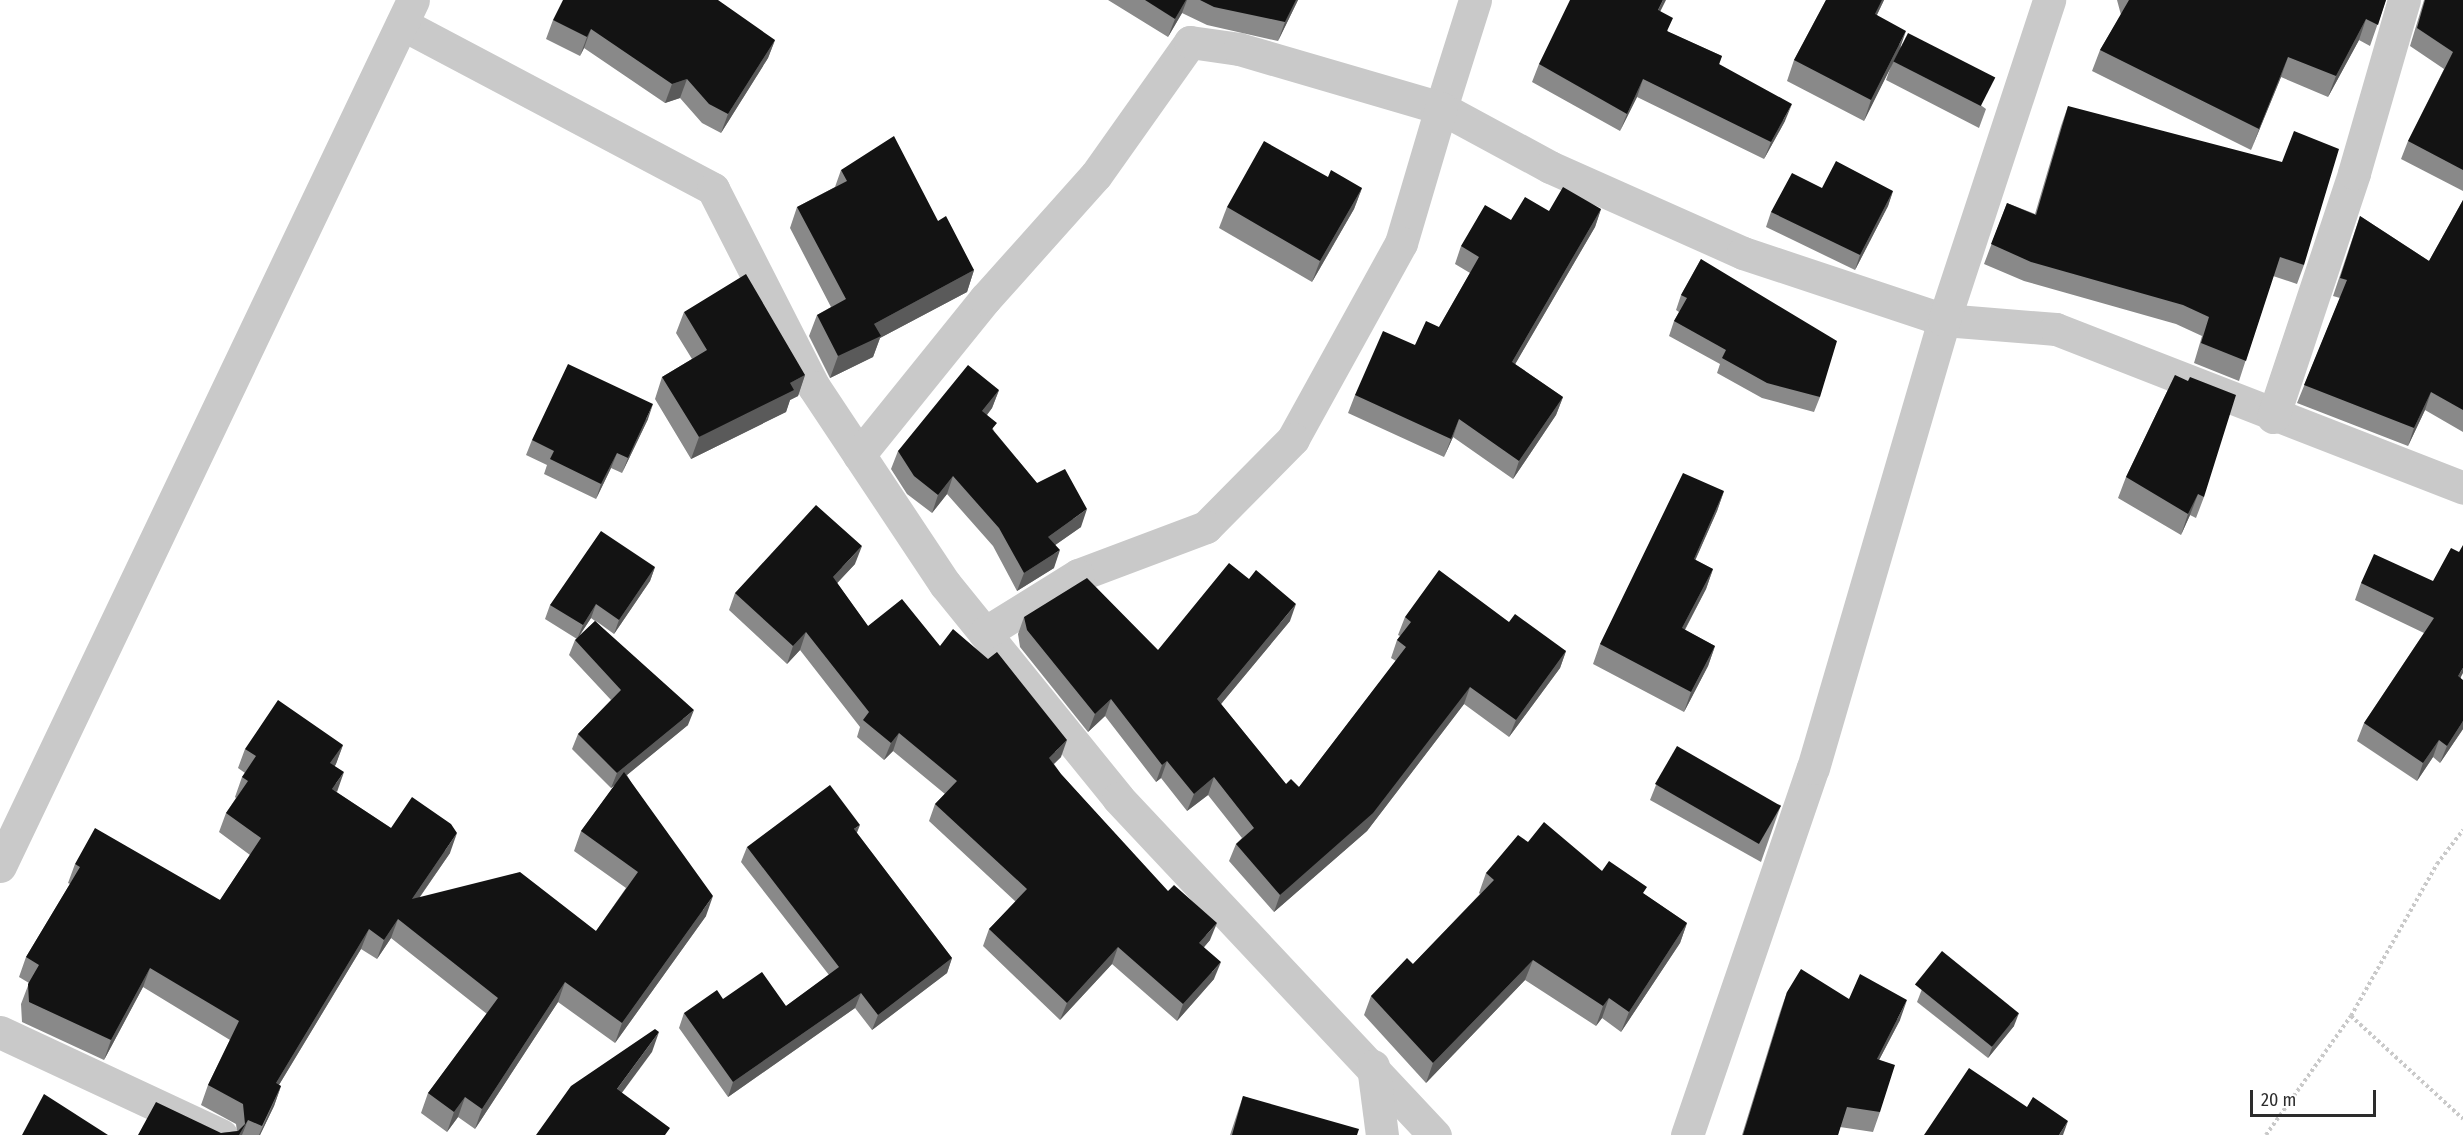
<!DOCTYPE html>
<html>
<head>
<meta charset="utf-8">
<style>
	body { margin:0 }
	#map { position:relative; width:2463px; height:1135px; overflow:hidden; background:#fff; font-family:"Fira Sans Condensed",sans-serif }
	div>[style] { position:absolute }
	.path>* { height:4px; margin-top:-2px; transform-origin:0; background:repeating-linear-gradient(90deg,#c9c9c9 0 3px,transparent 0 6px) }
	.minor>* { height:33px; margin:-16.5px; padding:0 16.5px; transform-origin:16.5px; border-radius:16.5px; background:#c9c9c9 }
	.tertiary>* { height:33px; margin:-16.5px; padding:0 16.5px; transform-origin:16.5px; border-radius:16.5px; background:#c9c9c9 }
	.wall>* { inset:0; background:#898989 }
	.shaded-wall>* { inset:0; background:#5a5a5a }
	.building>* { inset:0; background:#131313; transform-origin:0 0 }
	span { translate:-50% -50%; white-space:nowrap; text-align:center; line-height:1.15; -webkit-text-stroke:6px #fff; paint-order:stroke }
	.scale { position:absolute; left:2250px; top:1090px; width:126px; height:27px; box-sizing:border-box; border:3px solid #2c2c2c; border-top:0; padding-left:8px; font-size:18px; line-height:21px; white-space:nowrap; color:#2c2c2c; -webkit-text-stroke:4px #fff; paint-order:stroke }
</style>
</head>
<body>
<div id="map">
	<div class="path">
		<i style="left:2351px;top:1016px;width:152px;rotate:42.6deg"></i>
		<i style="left:2266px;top:1135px;width:146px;rotate:-54.5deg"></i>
		<i style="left:2351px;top:1016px;width:175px;rotate:-60.5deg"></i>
		<i style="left:2437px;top:864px;width:43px;rotate:-52.6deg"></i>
	</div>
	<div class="minor">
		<i style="left:1475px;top:0;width:113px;rotate:107.5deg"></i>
		<i style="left:1441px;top:108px;width:124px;rotate:28.4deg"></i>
		<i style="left:1550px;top:167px;width:211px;rotate:24deg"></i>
		<i style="left:1743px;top:253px;width:212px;rotate:18.4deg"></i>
		<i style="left:1944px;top:320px;width:112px;rotate:4.6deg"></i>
		<i style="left:2056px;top:329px;width:437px;rotate:21.3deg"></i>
		<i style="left:402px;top:24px;width:352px;rotate:27.9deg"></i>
		<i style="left:713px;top:189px;width:222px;rotate:63deg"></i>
		<i style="left:814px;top:387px;width:237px;rotate:56.4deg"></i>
		<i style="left:945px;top:584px;width:275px;rotate:51deg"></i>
		<i style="left:1118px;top:798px;width:463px;rotate:46.8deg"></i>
		<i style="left:2273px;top:417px;width:257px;rotate:-71.6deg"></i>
		<i style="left:2354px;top:173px;width:180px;rotate:-73.9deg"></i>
		<i style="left:859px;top:455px;width:201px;rotate:-51.1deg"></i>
		<i style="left:985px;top:299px;width:166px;rotate:-48.2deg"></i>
		<i style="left:1096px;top:175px;width:163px;rotate:-54.7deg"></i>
		<i style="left:1190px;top:42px;width:49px;rotate:8.1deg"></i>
		<i style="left:1239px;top:49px;width:210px;rotate:16.3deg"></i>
		<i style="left:1441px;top:108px;width:141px;rotate:106.5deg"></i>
		<i style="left:1401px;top:243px;width:224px;rotate:118.9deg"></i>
		<i style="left:1293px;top:439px;width:124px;rotate:134.7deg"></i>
		<i style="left:1206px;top:527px;width:137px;rotate:159.4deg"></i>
		<i style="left:1078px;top:575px;width:110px;rotate:148.1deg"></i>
		<i style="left:0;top:1032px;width:244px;rotate:25deg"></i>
		<i style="left:1373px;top:1066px;width:70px;rotate:82.6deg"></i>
		<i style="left:1687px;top:1135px;width:388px;rotate:-71.1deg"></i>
		<i style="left:1813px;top:768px;width:467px;rotate:-73.7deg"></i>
		<i style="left:1944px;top:320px;width:337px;rotate:-71.8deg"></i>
	</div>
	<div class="tertiary">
		<i style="left:0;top:866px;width:959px;rotate:-64.5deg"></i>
	</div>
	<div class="wall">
		<i style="clip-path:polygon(1108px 0,1298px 0,1278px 41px,1207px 25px,1182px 13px,1168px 37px)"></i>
		<i style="clip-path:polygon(1826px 0,1884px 0,1877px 15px,1901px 47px,1986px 109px,1979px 128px,1886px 80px,1891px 66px,1864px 121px,1787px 81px,1794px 60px)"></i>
		<i style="clip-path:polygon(2117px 0,2386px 0,2370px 46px,2359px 40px,2328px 97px,2281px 77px,2251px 150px,2092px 71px,2100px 50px,2121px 15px)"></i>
		<i style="clip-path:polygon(2424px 0,2463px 0,2463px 191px,2401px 159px,2408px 141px,2444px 69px,2410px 46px)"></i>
		<i style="clip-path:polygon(1660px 11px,1668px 32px,1722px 56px,1719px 65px,1785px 121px,1764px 159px,1637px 97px,1620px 131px,1532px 82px,1539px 64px)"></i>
		<i style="clip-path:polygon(553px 20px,775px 40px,768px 58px,721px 133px,702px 123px,680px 98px,665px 103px,584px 48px,580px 56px,546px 39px)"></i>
		<i style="clip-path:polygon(2068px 106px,2304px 265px,2297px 284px,2273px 276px,2239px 381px,2194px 363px,2202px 336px,2176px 324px,2024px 281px,1984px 264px,2007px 203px,2035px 214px,2061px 126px)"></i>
		<i style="clip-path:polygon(841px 170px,938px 221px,974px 270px,967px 292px,880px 338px,873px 357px,830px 378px,809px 336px,817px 315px,831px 307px,790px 228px,797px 207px,835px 187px)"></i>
		<i style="clip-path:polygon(1328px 177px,1362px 188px,1354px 209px,1312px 282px,1219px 228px,1227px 207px)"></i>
		<i style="clip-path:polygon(1822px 188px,1893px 191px,1888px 206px,1855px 270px,1766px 227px,1771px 212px)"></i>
		<i style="clip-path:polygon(2463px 200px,2463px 432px,2425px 410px,2408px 446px,2297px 403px,2340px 298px,2333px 296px,2360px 216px,2429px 261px)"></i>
		<i style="clip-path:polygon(1601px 209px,1595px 227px,1515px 364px,1563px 397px,1556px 415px,1513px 479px,1453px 437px,1444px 457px,1348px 413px,1355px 395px,1415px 345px,1439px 327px,1470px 273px,1455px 264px,1461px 246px,1511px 220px,1549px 211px)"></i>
		<i style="clip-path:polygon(1701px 259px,1820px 397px,1814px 412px,1762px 398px,1717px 373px,1720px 364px,1669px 336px,1674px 321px,1679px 312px,1676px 310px,1681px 295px)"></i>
		<i style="clip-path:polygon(684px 312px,805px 375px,798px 396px,790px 400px,786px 412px,691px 459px,655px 399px,662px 377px,692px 359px,676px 333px)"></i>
		<i style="clip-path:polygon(2175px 375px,2204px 497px,2196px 518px,2190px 515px,2181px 535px,2118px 498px,2126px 477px)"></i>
		<i style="clip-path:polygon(999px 390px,992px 408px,987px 415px,994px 431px,1037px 483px,1081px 527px,1055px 545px,1054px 568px,1017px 591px,993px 546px,947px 494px,932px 513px,907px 494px,891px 469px,898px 451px)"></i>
		<i style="clip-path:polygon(648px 419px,622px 473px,611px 468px,596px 499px,544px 474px,547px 465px,526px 455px,532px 440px)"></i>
		<i style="clip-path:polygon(1724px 491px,1717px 511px,1695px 560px,1713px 569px,1706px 589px,1685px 630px,1715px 646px,1708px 666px,1684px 712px,1593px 664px,1600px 644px)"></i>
		<i style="clip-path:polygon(855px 564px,837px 583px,868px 626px,940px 646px,1061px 757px,1054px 764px,1061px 774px,1210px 940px,1204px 947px,1214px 979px,1177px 1021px,1112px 964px,1060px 1020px,983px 946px,989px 929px,1016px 902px,929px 821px,935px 804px,945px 794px,893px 751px,884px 760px,857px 737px,860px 727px,800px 650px,787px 664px,729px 610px,735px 593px)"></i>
		<i style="clip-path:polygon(evenodd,655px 567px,650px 581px,614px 634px,596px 621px,688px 725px,627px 775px,706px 916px,615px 1043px,558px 1002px,475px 1129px,458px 1117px,447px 1132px,421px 1113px,428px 1093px,487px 1014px,391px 938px,377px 959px,361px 949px,279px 1085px,281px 1086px,274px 1106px,260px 1135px,138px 1135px,221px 1133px,237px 1131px,236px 1124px,201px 1105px,208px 1085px,230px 1040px,143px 987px,104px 1060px,22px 1022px,21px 1004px,29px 983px,19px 977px,26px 957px,70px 884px,68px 883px,75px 864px,220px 900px,250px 855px,219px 832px,226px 813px,236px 798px,235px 797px,242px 777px,245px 773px,238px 768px,245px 749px,343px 745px,335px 766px,336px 792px,391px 828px,450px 853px,420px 897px,596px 931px,626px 888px,574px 851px,581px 831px,615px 785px,611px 788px,572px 749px,578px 734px,611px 700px,569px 655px,575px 640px,577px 639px,545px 619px,550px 605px,655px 567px,591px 618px,595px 621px,580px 635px,591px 618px)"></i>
		<i style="clip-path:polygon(2433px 581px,2461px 678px,2463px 729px,2440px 763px,2433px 757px,2417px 781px,2357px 741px,2364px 723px,2424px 633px,2355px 600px,2361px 583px)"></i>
		<i style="clip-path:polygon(1024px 617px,1158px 650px,1290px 621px,1221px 704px,1286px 784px,1299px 787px,1396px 661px,1391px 658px,1397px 640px,1400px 636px,1398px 635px,1405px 617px,1509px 622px,1566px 651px,1560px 668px,1509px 737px,1464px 704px,1367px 831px,1274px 912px,1229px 861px,1236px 844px,1242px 838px,1208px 795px,1187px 811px,1161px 778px,1156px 782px,1105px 716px,1088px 732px,1020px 647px,1018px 634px)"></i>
		<i style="clip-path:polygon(1656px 785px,1781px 805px,1761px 862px,1650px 800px)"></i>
		<i style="clip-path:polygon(857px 833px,952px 958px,947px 973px,872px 1030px,855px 1008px,728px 1097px,679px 1028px,684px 1013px,723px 999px,786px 1006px,829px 975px,741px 862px,747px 847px)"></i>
		<i style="clip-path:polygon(1528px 842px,1602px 871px,1644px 894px,1687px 923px,1680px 943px,1621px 1032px,1602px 1018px,1596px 1026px,1525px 980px,1426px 1083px,1364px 1015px,1371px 996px,1413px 964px,1480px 894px,1479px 893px,1486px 873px)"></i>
		<i style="clip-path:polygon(1922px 989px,2014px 1026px,1988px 1058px,1917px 1002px)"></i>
		<i style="clip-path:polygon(1787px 992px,1849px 999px,1900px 1020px,1879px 1060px,1880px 1112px,1873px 1132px,1840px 1127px,1838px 1135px,1742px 1135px,1780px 1012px)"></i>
		<i style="clip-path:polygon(1243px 1096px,1357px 1135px,1230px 1135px)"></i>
	</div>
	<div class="shaded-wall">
		<i style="clip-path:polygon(1186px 0,1187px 0,1182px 13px,1168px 37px,1175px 19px)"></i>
		<i style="clip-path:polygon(1296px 0,1298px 0,1278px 41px,1285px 22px)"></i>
		<i style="clip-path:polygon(1663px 0,1666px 0,1652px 28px,1658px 10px)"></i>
		<i style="clip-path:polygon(1882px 0,1884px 0,1867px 35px,1875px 14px)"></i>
		<i style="clip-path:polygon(2366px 19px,2359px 40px,2328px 97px,2336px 76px)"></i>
		<i style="clip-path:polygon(591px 29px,584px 48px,580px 56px,587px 37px)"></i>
		<i style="clip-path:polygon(1906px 31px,1899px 51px,1864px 121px,1871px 100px)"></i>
		<i style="clip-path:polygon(775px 40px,768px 58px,721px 133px,728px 114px)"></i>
		<i style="clip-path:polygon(2288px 57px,2281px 77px,2251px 150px,2259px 129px)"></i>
		<i style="clip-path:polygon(687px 79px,680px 98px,665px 103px,672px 84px)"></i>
		<i style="clip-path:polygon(1643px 79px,1637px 97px,1620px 131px,1627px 114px)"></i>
		<i style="clip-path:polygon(1792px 104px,1785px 121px,1764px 159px,1771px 142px)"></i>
		<i style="clip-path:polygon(1362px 188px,1354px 209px,1312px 282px,1320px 261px)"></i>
		<i style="clip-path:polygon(1893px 191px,1888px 206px,1855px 270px,1860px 255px)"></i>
		<i style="clip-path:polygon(1601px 209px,1595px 227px,1506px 380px,1512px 362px)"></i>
		<i style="clip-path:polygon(974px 270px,967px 292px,880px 338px,873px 357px,830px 378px,838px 356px,874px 324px)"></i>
		<i style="clip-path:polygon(805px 375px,798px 396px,790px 400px,786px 412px,691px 459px,699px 437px,790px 383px)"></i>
		<i style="clip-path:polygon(999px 390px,992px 408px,976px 429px,982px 411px)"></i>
		<i style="clip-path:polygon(2431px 392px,2425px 410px,2408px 446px,2414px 428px)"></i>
		<i style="clip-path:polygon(1563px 397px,1556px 415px,1513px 479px,1519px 461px)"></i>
		<i style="clip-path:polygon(653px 404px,648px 419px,622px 473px,628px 458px)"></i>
		<i style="clip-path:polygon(1459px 419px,1453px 437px,1444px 457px,1451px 439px)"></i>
		<i style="clip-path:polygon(617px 453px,611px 468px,596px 499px,601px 484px)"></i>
		<i style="clip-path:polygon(953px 476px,947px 494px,932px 513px,938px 495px)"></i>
		<i style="clip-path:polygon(1724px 491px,1717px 511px,1687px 579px,1694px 559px)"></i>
		<i style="clip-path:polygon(2198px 494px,2190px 515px,2181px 535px,2188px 514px)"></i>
		<i style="clip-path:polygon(1087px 509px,1081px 527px,1041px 555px,1048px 537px)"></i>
		<i style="clip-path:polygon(862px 546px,855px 564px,826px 595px,833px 577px)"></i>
		<i style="clip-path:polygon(1060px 550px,1054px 568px,1017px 591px,1024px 573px)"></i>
		<i style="clip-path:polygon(655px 567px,650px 581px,614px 634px,619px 620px)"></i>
		<i style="clip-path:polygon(1713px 569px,1706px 589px,1675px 648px,1682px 628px)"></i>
		<i style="clip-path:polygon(596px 604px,591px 618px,577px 639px,583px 625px)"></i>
		<i style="clip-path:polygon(1296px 604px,1290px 621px,1211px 716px,1217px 699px)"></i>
		<i style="clip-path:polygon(806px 632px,800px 650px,787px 664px,793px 646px)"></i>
		<i style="clip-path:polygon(1715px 646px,1708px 666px,1684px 712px,1691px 692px)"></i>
		<i style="clip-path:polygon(1566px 651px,1560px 668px,1509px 737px,1516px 720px)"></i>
		<i style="clip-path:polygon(2463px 668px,2463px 673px,2452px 694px,2458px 676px)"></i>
		<i style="clip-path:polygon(1470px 687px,1464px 704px,1367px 831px,1274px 912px,1280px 895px)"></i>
		<i style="clip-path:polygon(1111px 699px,1105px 716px,1088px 732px,1095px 714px)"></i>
		<i style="clip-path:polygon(694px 710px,688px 725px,611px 788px,617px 773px)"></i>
		<i style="clip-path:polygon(2463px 721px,2463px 729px,2440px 763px,2447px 746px)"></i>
		<i style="clip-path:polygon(899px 733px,893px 751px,884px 760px,891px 743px)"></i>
		<i style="clip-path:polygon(1067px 740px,1061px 757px,1042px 775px,1049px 758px)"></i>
		<i style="clip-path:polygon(2439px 740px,2433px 757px,2417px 781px,2423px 763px)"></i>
		<i style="clip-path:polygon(343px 745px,336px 764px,323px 783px,330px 763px)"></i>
		<i style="clip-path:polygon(1167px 761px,1161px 778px,1156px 782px,1162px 765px)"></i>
		<i style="clip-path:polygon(344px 772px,337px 792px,332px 789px)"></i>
		<i style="clip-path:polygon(1214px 777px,1208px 795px,1187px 811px,1194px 794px)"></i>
		<i style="clip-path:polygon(860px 825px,854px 840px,854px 829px)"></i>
		<i style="clip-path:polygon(457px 833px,450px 853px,405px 918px,412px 899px)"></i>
		<i style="clip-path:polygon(713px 896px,706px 916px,615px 1043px,622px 1023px)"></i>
		<i style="clip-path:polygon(398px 919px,391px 938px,377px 959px,384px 940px)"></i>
		<i style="clip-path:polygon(1217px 923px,1210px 940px,1193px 960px,1199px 943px)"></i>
		<i style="clip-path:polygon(1687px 923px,1680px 943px,1621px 1032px,1629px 1012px)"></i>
		<i style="clip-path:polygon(369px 929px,361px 949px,268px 1103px,276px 1083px)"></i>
		<i style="clip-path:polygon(1118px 947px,1112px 964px,1060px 1020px,1067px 1003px)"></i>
		<i style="clip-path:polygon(952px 958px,947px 973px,872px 1030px,878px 1015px)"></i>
		<i style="clip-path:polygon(1533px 960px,1525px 980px,1426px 1083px,1433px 1063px)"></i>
		<i style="clip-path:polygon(1221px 962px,1214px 979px,1177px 1021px,1183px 1004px)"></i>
		<i style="clip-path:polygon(150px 968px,143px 987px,104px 1060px,111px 1040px)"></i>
		<i style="clip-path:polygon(565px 982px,558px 1002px,475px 1129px,482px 1109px)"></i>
		<i style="clip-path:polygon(861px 993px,855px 1008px,728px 1097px,733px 1082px)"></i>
		<i style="clip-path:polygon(1609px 998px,1602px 1018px,1596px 1026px,1603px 1006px)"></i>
		<i style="clip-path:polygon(1907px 1000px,1900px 1020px,1869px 1079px,1877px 1059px)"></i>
		<i style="clip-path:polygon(2019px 1013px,2014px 1026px,1988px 1058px,1993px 1045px)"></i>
		<i style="clip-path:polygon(659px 1032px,652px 1052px,610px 1109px,617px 1089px)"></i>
		<i style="clip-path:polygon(281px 1086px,274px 1106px,260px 1135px,259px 1135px)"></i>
		<i style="clip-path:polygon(465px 1097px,458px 1117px,447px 1132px,454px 1112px)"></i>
		<i style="clip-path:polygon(248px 1120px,242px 1135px,239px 1135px)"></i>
		<i style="clip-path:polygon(2068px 1121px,2063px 1135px,2059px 1135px)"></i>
	</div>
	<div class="building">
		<i style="clip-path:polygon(563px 0,718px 0,775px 40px,728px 114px,709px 104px,687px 79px,672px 84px,591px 29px,587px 37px,553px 20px)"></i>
		<i style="clip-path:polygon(1145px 0,1186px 0,1175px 19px)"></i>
		<i style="clip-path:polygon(1200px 0,1296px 0,1285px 22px,1214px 7px)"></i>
		<i style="clip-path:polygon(1570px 0,1663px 0,1658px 10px,1673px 18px,1667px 31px,1722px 56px,1719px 64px,1792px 104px,1771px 142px,1643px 79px,1627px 114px,1539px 64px)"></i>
		<i style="clip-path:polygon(1826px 0,1882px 0,1875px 14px,1906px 31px,1871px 100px,1794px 60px)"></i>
		<i style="clip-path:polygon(2129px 0,2386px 0,2378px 25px,2366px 19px,2336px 76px,2288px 57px,2259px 129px,2100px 50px)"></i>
		<i style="clip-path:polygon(2425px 0,2463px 0,2463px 170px,2408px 141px,2453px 52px,2417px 28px)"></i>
		<i style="left:1908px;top:33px;width:98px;height:32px;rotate:27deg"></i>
		<i style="clip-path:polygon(2068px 106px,2282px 162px,2294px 131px,2339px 149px,2304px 265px,2280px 257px,2246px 361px,2201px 343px,2209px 317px,2183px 305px,2031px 262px,1991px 244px,2007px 203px,2036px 215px)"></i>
		<i style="clip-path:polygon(894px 136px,938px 221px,946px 216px,974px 270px,874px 324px,881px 336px,838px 356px,817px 315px,846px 299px,797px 207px,847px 181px,841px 170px)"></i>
		<i style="clip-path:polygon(1264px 141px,1328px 177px,1331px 170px,1362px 188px,1320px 261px,1227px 207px)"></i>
		<i style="clip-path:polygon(1836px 161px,1893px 191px,1860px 255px,1771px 212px,1792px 173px,1822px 188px)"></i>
		<i style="clip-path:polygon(1563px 187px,1601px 209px,1512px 362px,1563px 397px,1519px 461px,1459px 419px,1451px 439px,1355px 395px,1383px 331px,1415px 345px,1426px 321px,1439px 327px,1479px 257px,1461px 246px,1485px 205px,1511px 220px,1525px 197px,1549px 211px)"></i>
		<i style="clip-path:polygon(2463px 200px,2463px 410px,2431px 392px,2414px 428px,2304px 385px,2347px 280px,2340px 278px,2360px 216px,2429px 261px)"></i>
		<i style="clip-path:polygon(1701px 259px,1837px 341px,1820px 397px,1767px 383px,1722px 358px,1726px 350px,1674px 321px,1687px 298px,1681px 295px)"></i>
		<i style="clip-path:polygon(746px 274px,805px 375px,790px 383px,794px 390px,699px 437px,662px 377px,707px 350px,684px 312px)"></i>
		<i style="clip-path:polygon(568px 364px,653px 404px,628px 458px,617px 453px,601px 484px,550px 459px,554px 451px,532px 440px)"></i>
		<i style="clip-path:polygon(968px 365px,999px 390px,982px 411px,997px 423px,992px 429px,1037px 483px,1065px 469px,1087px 509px,1048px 537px,1060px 550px,1024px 573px,999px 528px,953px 476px,938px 495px,914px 476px,898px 451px)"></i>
		<i style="clip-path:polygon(2175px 375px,2188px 381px,2190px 377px,2236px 395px,2204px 497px,2198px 494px,2188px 514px,2126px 477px)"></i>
		<i style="clip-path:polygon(1683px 473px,1724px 491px,1694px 559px,1713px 569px,1682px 628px,1715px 646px,1691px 692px,1600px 644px)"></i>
		<i style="clip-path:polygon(816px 505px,862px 546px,833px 577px,868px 626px,902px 599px,940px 646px,953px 629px,988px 659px,997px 652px,1067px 740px,1049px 758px,1061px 774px,1168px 891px,1174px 885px,1217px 923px,1199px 943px,1221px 962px,1183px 1004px,1118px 947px,1067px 1003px,989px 929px,1027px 889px,935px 804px,957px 781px,899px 733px,891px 743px,863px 720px,869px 712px,806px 632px,793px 646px,735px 593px)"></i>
		<i style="clip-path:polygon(601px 531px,655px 567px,619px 620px,596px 604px,583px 625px,550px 605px)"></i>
		<i style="clip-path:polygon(2463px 545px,2463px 668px,2458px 676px,2463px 680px,2463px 721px,2447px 746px,2439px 740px,2423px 763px,2364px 723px,2434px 618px,2361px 583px,2374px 554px,2433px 581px,2451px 548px,2459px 552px)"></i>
		<i style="clip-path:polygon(1229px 563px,1249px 579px,1256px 570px,1296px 604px,1217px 699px,1286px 784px,1291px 779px,1299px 787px,1406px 647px,1397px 640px,1411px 622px,1405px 617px,1439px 570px,1509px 622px,1515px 614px,1566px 651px,1516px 720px,1470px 687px,1373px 813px,1280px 895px,1236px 844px,1254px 828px,1214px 777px,1194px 794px,1167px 761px,1162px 765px,1111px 699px,1095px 714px,1027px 630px,1024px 617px,1087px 578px,1158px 650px)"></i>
		<i style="clip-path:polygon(595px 621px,694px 710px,617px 773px,578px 734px,621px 690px,575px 640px)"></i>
		<i style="clip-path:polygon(278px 700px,343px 745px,330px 763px,344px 772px,332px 789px,391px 828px,412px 797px,451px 824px,457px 833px,412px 899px,520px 872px,596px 931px,638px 872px,581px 831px,624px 772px,713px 896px,622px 1023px,565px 982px,482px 1109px,465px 1097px,454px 1112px,428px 1093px,498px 998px,398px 919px,384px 940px,369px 929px,276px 1083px,281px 1086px,262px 1126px,248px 1120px,239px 1135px,138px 1135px,156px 1102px,221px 1133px,238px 1131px,245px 1124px,243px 1104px,208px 1085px,239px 1021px,150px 968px,111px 1040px,29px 1002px,28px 984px,39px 965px,26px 957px,80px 867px,75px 864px,95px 828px,220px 900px,261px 838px,226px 813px,248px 781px,242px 777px,256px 756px,245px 749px)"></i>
		<i style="left:1677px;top:746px;width:120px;height:44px;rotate:30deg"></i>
		<i style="clip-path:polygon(830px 785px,860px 825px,854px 829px,952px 958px,878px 1015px,861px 993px,733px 1082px,684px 1013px,717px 990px,723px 999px,762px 972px,786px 1006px,839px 967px,747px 847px)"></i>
		<i style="clip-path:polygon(1544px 822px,1602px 871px,1609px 861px,1647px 887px,1643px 893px,1687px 923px,1629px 1012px,1609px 998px,1603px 1006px,1533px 960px,1433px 1063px,1371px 996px,1407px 958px,1413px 964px,1494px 880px,1486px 873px,1518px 835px,1528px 842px)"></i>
		<i style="left:1942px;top:951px;width:99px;height:43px;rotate:39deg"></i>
		<i style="clip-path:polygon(1801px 969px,1849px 999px,1860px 974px,1907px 1000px,1877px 1059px,1895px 1065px,1880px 1112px,1847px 1107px,1838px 1135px,1743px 1135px,1787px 992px)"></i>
		<i style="clip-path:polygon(655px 1029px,659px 1032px,617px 1089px,670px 1128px,665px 1135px,536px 1135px,571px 1086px)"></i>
		<i style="clip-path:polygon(1969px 1068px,2027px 1107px,2033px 1097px,2068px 1121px,2059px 1135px,1924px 1135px)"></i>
		<i style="clip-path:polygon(44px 1094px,108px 1135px,22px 1135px)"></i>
		<i style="clip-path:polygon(1243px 1096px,1359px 1129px,1357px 1135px,1232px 1135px)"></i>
	</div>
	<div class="scale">20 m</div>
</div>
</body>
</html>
